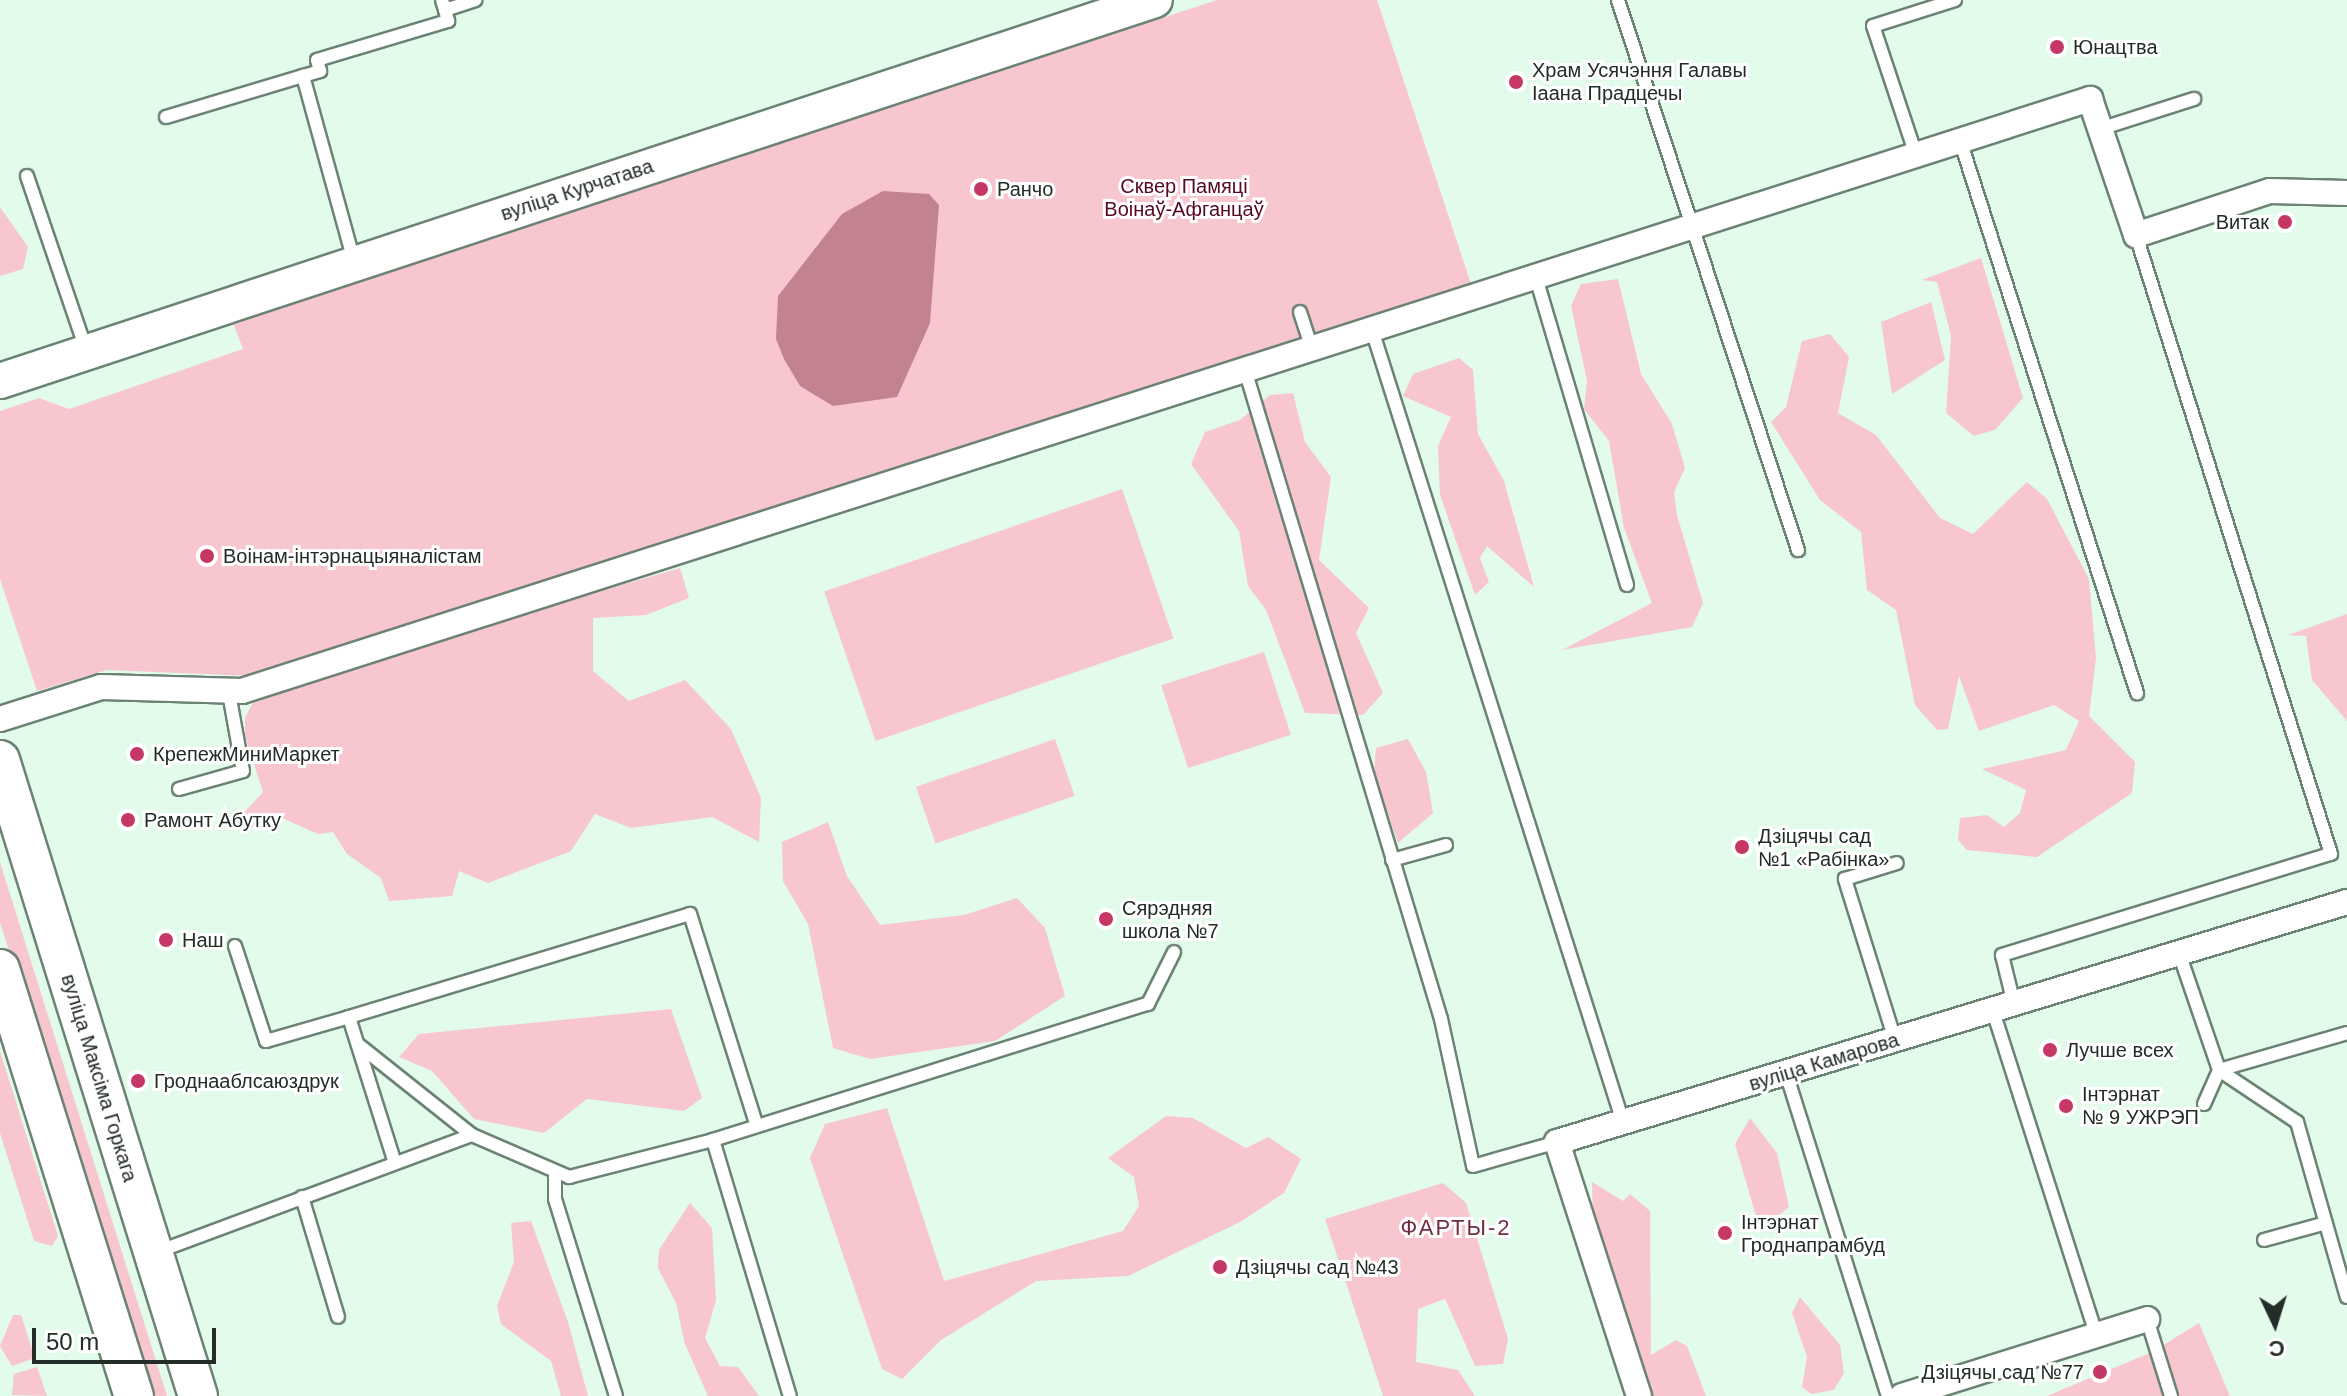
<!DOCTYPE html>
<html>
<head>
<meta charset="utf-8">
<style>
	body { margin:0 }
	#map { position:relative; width:2347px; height:1396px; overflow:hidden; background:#e2fbeb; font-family:Arial,sans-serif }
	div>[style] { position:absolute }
	.green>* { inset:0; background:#f8c6cf; transform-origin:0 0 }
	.water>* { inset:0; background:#c2828f }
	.roads { filter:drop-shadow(2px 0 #6c8374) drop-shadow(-2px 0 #6c8374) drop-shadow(0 2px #6c8374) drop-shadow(0 -2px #6c8374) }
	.service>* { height:12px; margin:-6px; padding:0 6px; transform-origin:6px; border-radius:6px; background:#fff }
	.minor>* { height:24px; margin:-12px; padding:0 12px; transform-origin:12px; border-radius:12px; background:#fff }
	.secondary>* { height:34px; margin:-17px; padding:0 17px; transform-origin:17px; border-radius:17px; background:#fff }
	.primary>* { height:38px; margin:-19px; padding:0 19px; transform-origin:19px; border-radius:19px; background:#fff }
	.dots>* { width:22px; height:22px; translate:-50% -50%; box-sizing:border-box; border:4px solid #fff; border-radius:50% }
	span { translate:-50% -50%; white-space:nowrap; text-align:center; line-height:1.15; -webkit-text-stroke:6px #fff; paint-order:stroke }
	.poi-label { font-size:20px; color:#232c26 }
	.left { translate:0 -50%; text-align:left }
	.right { translate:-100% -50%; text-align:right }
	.park-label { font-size:20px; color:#560725 }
	.street-label { font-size:20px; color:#232c26 }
	.neighbourhood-label { font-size:22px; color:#732d40; letter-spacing:2px }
	.north { position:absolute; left:2235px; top:1284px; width:80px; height:80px; -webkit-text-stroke:6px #fff; paint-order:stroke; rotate:176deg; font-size:22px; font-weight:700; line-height:32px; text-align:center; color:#232c26 }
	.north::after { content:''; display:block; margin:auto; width:28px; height:36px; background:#232c26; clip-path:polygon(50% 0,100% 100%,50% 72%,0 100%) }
	.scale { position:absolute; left:32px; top:1328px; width:184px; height:36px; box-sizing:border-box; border:4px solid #232c26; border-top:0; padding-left:10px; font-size:24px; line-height:28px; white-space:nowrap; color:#232c26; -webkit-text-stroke:6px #fff; paint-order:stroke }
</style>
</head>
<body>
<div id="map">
	<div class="green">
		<i style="clip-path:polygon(1217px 0,1377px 0,1473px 290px,252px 676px,107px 670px,37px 691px,0 579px,0 411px,39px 398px,69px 409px,243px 349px,233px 323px)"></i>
		<i style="clip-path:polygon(0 207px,28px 247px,23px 269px,0 276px)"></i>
		<i style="clip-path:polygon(1981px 258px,2023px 398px,1995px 430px,1974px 436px,1946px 413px,1951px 336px,1937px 282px,1922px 280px)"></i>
		<i style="clip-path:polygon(1618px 279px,1641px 374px,1672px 424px,1685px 468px,1674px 492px,1677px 515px,1703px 603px,1692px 627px,1562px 650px,1652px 603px,1624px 528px,1609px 441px,1584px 409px,1587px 381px,1571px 306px,1581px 284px)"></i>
		<i style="clip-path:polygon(1931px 302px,1945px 360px,1892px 394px,1881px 322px)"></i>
		<i style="clip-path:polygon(1830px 334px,1849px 357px,1838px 413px,1876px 435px,1940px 518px,1973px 534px,2027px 482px,2047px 499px,2089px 579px,2096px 658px,2089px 716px,2135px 762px,2132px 793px,2037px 857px,1967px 850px,1958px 840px,1960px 818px,1987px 815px,2004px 827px,2020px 813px,2026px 790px,1982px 769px,2066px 750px,2079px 721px,2054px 705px,1979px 731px,1959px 676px,1948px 729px,1937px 730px,1915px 705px,1896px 610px,1867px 590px,1861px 532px,1820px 500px,1771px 422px,1786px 407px,1802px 341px)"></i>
		<i style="clip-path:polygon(1459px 358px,1473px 370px,1478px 434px,1504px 481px,1534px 587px,1487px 546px,1480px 558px,1489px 582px,1475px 595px,1440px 495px,1438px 446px,1451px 417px,1403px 396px,1413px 374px)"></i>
		<i style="clip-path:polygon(1293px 393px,1305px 442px,1331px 477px,1319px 560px,1369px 608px,1356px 633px,1383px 693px,1363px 715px,1305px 713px,1266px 610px,1248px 586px,1239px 531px,1191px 464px,1205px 432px,1240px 420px,1270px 395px)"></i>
		<i style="left:1122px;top:489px;width:158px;height:315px;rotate:71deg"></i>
		<i style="clip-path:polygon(680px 568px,689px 598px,646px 615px,593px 618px,593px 671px,629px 701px,685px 680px,731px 729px,761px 798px,759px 842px,712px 817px,631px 828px,595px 814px,571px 851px,488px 883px,459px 871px,452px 896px,389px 901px,381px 878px,347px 854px,333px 832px,318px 834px,282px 818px,252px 827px,241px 816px,263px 792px,245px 736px,245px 718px,259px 691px)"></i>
		<i style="clip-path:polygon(2347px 614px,2347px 721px,2312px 680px,2306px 636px,2288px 635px)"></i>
		<i style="left:1264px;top:652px;width:87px;height:108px;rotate:72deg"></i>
		<i style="left:1055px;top:739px;width:60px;height:147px;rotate:71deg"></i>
		<i style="clip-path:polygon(1408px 739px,1426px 772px,1433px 813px,1398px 843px,1374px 773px,1376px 748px)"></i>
		<i style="clip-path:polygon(828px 822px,847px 876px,880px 925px,964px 915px,1017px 898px,1045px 928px,1065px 996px,995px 1041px,870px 1059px,833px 1048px,808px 924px,783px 881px,782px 842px)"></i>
		<i style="clip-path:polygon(0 862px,167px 1396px,149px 1396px,0 922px)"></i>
		<i style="clip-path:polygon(671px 1009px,702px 1098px,684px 1111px,587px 1099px,544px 1133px,474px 1119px,432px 1071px,399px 1057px,419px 1034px)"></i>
		<i style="clip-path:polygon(0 1051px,58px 1236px,52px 1246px,34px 1241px,0 1133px)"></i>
		<i style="clip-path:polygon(887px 1108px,944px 1281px,1123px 1231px,1139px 1206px,1134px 1177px,1108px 1158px,1166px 1116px,1193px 1118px,1246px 1148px,1268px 1137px,1301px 1159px,1284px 1193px,1240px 1222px,1128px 1276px,1036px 1281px,941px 1340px,902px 1379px,882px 1369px,810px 1158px,825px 1124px)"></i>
		<i style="clip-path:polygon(1750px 1118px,1777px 1153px,1789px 1207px,1760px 1230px,1735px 1144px)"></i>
		<i style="clip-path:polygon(1592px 1182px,1623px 1201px,1630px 1194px,1650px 1211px,1651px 1355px,1676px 1340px,1687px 1346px,1706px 1396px,1646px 1396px,1593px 1220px)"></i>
		<i style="clip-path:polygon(1443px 1183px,1466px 1203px,1508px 1339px,1503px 1364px,1475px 1366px,1445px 1299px,1418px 1309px,1416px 1362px,1458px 1370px,1475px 1396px,1383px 1396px,1325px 1219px)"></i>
		<i style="clip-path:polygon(690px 1203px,712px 1228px,716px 1300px,705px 1338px,720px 1366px,738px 1367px,759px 1396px,708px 1396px,685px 1344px,676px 1303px,658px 1268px,659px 1250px)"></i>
		<i style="clip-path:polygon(531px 1221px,568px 1322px,588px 1396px,561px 1396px,551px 1361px,501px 1324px,497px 1306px,514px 1262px,511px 1223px)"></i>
		<i style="clip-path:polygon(1800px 1297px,1840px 1345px,1844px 1373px,1834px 1390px,1811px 1394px,1802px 1387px,1807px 1357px,1792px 1313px)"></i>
		<i style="clip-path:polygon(13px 1315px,21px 1315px,35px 1358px,12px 1366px,0 1346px)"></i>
		<i style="clip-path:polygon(2199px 1323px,2230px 1396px,2047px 1396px,2152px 1352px)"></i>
		<i style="clip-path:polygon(37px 1367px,47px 1396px,12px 1395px,14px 1374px)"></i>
	</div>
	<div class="water">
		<i style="clip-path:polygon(883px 191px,929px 194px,939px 205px,930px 323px,897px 397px,833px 406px,800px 386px,784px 359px,776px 339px,778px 296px,842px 214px)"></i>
	</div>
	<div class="roads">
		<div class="service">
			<i style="left:442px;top:0;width:10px;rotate:73deg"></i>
			<i style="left:445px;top:10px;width:32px;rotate:-18deg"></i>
			<i style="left:1618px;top:0;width:579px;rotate:71.88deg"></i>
			<i style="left:303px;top:76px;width:18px;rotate:-16deg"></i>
			<i style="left:320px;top:71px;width:11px;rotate:-105deg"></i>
			<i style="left:317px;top:60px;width:137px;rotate:-16.6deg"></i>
			<i style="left:448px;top:21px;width:11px;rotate:-105deg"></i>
			<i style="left:166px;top:117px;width:143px;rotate:-16.7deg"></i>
			<i style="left:303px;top:76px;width:192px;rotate:74.6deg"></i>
			<i style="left:2100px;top:129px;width:99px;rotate:-17.7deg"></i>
			<i style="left:1960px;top:140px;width:581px;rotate:72.25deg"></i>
			<i style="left:1916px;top:155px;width:136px;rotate:-108.4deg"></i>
			<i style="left:1873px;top:26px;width:86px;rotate:-17.6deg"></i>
			<i style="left:27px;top:176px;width:183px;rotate:71.2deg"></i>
			<i style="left:1537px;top:281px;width:317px;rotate:73.5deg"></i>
			<i style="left:1300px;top:312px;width:42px;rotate:72deg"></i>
			<i style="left:1373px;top:333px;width:828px;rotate:72.42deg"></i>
			<i style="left:1246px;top:373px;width:675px;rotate:73.2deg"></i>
			<i style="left:1441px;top:1019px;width:150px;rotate:77.7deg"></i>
			<i style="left:1473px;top:1166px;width:87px;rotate:-15.9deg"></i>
			<i style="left:179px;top:789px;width:66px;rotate:-15.7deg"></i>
			<i style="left:243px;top:771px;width:79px;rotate:-100.2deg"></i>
			<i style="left:1392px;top:860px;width:56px;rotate:-15.5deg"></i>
			<i style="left:235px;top:946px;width:100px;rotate:71.9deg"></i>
			<i style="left:266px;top:1041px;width:86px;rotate:-16.1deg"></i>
			<i style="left:2179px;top:953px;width:124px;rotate:71.1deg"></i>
			<i style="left:2219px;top:1070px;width:133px;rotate:-16.1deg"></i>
			<i style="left:2014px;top:1004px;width:50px;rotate:-103.8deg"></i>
			<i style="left:2002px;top:955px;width:344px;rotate:-17.1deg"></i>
			<i style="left:2331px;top:854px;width:649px;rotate:-107.49deg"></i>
			<i style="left:1993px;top:1011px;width:341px;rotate:72.3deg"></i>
			<i style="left:1895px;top:1040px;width:169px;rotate:-107.3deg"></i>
			<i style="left:1845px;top:879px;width:54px;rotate:-17.1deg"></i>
			<i style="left:360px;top:1046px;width:143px;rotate:38.5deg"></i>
			<i style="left:1786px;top:1073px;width:339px;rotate:72.5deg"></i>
			<i style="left:2204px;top:1104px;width:37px;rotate:-66deg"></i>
			<i style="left:2219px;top:1070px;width:94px;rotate:33.7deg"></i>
			<i style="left:2297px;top:1122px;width:182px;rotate:74.1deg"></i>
			<i style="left:713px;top:1140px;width:267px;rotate:73.3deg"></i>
			<i style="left:394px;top:1160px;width:150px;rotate:-107.5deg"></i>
			<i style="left:349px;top:1017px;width:356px;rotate:-16.8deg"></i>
			<i style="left:690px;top:914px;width:222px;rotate:72.5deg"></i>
			<i style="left:555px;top:1172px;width:27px;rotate:90deg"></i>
			<i style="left:555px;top:1199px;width:206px;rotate:72.8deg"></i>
			<i style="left:302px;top:1197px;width:125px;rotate:73.3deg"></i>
			<i style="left:2264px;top:1240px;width:64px;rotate:-15.3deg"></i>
			<i style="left:157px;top:1252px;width:336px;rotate:-20.4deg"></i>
			<i style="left:472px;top:1135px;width:106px;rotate:23.4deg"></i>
			<i style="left:569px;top:1177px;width:149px;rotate:-14.4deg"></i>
			<i style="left:713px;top:1140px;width:456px;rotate:-17.4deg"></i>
			<i style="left:1148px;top:1004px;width:58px;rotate:-63.4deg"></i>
			<i style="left:2147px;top:1319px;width:81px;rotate:72.7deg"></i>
		</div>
		<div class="minor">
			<i style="left:0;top:719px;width:106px;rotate:-17.6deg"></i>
			<i style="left:101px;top:687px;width:141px;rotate:1.6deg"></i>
			<i style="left:242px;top:691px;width:1941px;rotate:-17.76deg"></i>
			<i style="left:2090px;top:99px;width:144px;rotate:71.3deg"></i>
			<i style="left:2136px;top:235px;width:141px;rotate:-18.2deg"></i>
			<i style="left:2270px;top:191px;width:77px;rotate:1.5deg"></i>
			<i style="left:1639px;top:1396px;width:267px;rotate:-107.9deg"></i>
			<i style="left:1557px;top:1142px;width:826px;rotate:-16.9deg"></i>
			<i style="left:1902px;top:1396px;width:257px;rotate:-17.4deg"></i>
		</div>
		<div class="secondary">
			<i style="left:0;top:381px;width:1216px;rotate:-18.26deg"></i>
		</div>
		<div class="primary">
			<i style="left:0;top:760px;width:666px;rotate:72.71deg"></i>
			<i style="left:0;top:969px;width:448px;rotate:72.6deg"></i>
		</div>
	</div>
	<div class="dots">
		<i style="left:2057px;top:47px;background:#c53765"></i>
		<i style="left:1516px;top:82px;background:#c53765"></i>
		<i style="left:981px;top:189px;background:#c53765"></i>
		<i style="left:2285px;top:222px;background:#c53765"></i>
		<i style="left:207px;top:556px;background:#c53765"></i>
		<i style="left:137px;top:754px;background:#c53765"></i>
		<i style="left:128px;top:820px;background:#c53765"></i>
		<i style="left:1742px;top:847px;background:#c53765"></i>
		<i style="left:1106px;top:919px;background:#c53765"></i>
		<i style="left:166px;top:940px;background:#c53765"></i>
		<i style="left:2050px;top:1050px;background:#c53765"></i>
		<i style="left:138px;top:1081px;background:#c53765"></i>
		<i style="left:2066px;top:1106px;background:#c53765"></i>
		<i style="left:1725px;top:1233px;background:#c53765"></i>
		<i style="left:1220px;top:1267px;background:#c53765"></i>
		<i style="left:2100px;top:1372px;background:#c53765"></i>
	</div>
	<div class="poi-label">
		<span class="left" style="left:2073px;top:47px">Юнацтва</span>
		<span class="left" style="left:1532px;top:82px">Храм Усячэння Галавы<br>Іаана Прадцечы</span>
		<span class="left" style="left:997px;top:189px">Ранчо</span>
		<span class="right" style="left:2269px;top:222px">Витак</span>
		<span class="left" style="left:223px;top:556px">Воінам-інтэрнацыяналістам</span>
		<span class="left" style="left:153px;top:754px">КрепежМиниМаркет</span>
		<span class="left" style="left:144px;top:820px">Рамонт Абутку</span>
		<span class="left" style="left:1758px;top:848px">Дзіцячы сад<br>№1 «Рабінка»</span>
		<span class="left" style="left:1122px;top:920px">Сярэдняя<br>школа №7</span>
		<span class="left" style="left:182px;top:940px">Наш</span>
		<span class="left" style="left:2066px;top:1050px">Лучше всех</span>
		<span class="left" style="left:154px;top:1081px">Гроднааблсаюздрук</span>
		<span class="left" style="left:2082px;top:1106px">Інтэрнат<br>№ 9 УЖРЭП</span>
		<span class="left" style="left:1741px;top:1234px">Інтэрнат<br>Гроднапрамбуд</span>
		<span class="left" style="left:1236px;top:1267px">Дзіцячы сад №43</span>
		<span class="right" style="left:2084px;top:1372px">Дзіцячы сад №77</span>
	</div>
	<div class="park-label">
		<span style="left:1184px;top:198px">Сквер Памяці<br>Воінаў-Афганцаў</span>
	</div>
	<div class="street-label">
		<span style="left:577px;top:190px;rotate:-18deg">вуліца Курчатава</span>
		<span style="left:1824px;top:1062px;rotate:-17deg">вуліца Камарова</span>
		<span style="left:99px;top:1078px;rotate:73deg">вуліца Максіма Горкага</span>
	</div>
	<div class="neighbourhood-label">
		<span style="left:1456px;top:1228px">ФАРТЫ-2</span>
	</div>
	<div class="north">С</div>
	<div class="scale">50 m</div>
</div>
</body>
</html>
